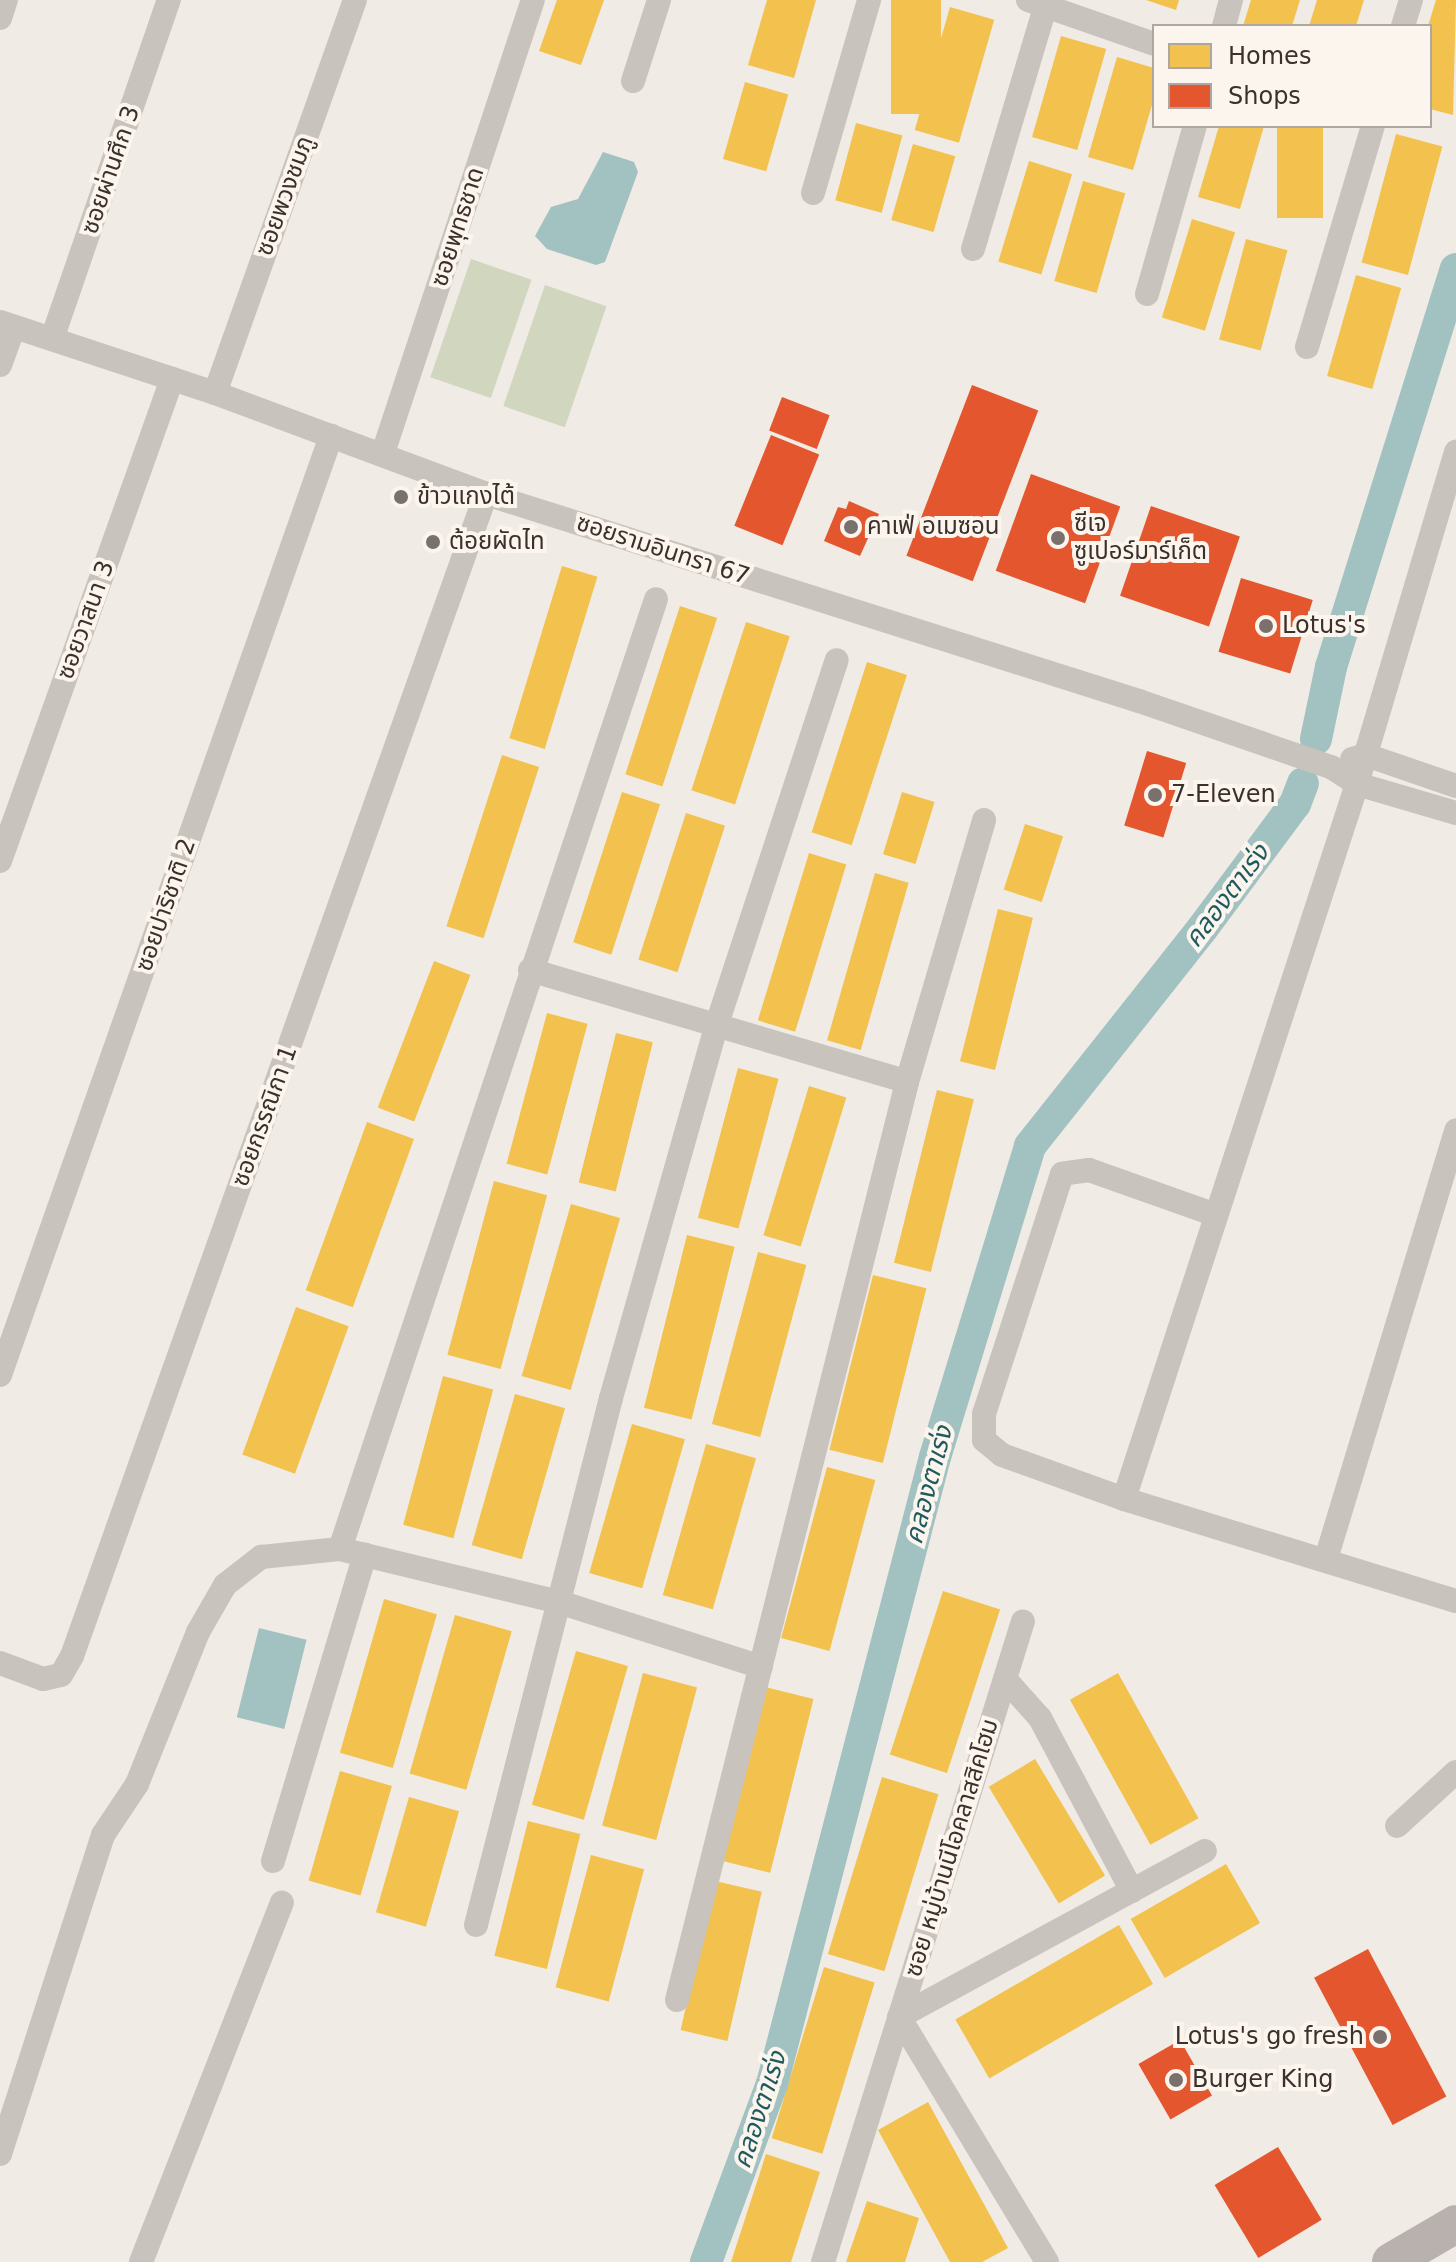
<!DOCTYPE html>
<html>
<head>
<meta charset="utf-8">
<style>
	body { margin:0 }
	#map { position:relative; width:1456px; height:2262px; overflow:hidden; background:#f0ebe5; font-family:"DejaVu Sans","Noto Sans Thai",sans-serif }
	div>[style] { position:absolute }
	.green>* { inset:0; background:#d1d6bf; transform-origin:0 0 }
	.water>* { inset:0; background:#a1c2c1; transform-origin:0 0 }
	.homes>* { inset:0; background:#f2c14e; transform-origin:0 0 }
	.shops>* { inset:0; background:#e4572e; transform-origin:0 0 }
	.canal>* { height:32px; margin:-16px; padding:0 16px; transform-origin:16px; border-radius:16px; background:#a1c2c1 }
	.minor>* { height:24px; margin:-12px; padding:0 12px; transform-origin:12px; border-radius:12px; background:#c9c3be }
	.primary>* { height:38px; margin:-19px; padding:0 19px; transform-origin:19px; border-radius:19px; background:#b8b1ad }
	.dots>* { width:22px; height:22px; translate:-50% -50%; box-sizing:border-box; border:4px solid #fbf5ee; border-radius:50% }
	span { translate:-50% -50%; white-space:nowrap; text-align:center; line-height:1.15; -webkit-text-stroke:8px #fbf5ee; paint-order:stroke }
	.street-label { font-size:24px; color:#3b302b }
	.poi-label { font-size:24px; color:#3b302b }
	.left { translate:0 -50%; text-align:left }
	.right { translate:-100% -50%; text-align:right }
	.water-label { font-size:26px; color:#1f5a5e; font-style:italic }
	.legend { position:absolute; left:1152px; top:24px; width:280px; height:104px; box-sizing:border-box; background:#fbf5ee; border:2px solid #aea6a0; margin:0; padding:10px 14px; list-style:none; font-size:24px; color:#3b302b }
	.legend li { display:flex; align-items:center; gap:16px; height:40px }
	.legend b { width:40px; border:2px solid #aea6a0 }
</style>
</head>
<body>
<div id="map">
	<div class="green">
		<i style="left:471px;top:259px;width:64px;height:125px;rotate:19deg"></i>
		<i style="left:545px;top:285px;width:65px;height:128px;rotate:19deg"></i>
	</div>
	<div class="water">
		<i style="clip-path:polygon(603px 152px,634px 162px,638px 172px,605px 262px,596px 265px,547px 249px,535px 236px,551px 207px,578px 199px)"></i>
		<i style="left:259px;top:1628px;width:49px;height:92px;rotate:14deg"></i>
	</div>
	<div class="homes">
		<i style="clip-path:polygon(557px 0,604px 0,581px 65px,539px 51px)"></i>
		<i style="clip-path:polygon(767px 0,816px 0,794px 78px,748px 65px)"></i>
		<i style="left:891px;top:0;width:50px;height:114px"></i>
		<i style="clip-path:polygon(1146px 0,1179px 0,1176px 10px)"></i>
		<i style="clip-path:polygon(1251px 0,1300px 0,1292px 26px,1243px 26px)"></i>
		<i style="clip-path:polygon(1317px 0,1364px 0,1356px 26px,1309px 26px)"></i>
		<i style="clip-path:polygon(1436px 0,1456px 0,1453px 115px,1430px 109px,1428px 26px)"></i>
		<i style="left:950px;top:7px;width:46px;height:128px;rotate:16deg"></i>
		<i style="left:1061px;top:36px;width:47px;height:105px;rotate:16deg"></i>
		<i style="clip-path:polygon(1117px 57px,1154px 68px,1154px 98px,1133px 170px,1088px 157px)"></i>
		<i style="left:745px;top:82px;width:45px;height:80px;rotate:16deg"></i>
		<i style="left:856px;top:123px;width:48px;height:80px;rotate:15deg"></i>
		<i style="clip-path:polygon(1219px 126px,1264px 126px,1240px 209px,1198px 197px)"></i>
		<i style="left:1277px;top:126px;width:46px;height:92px"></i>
		<i style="left:1396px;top:134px;width:48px;height:133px;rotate:15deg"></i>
		<i style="left:913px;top:144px;width:44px;height:79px;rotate:16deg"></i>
		<i style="left:1029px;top:161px;width:45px;height:105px;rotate:17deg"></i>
		<i style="left:1083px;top:181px;width:44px;height:104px;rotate:16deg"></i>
		<i style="left:1192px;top:219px;width:45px;height:103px;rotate:17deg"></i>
		<i style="left:1246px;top:239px;width:43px;height:104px;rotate:15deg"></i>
		<i style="left:1356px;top:275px;width:47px;height:105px;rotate:16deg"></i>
		<i style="left:562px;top:566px;width:37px;height:180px;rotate:17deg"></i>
		<i style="left:680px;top:606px;width:39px;height:177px;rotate:18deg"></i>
		<i style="left:746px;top:622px;width:46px;height:177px;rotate:18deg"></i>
		<i style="left:867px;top:662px;width:42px;height:179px;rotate:18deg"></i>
		<i style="left:502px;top:755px;width:39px;height:180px;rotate:18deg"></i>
		<i style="left:622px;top:792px;width:40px;height:158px;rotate:18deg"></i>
		<i style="left:902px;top:792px;width:34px;height:65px;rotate:17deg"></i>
		<i style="left:686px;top:813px;width:41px;height:154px;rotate:18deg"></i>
		<i style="left:1025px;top:824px;width:40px;height:69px;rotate:18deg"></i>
		<i style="left:809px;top:853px;width:39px;height:175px;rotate:17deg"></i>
		<i style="left:875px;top:873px;width:35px;height:174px;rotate:16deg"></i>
		<i style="left:998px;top:909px;width:36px;height:157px;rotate:14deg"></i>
		<i style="left:434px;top:961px;width:39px;height:157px;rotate:21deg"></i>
		<i style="left:547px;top:1013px;width:42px;height:156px;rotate:15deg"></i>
		<i style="left:616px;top:1033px;width:38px;height:154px;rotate:14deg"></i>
		<i style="left:738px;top:1068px;width:42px;height:155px;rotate:15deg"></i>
		<i style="left:809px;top:1086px;width:39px;height:156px;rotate:17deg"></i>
		<i style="left:937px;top:1090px;width:38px;height:178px;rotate:14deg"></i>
		<i style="left:367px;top:1122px;width:50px;height:179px;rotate:20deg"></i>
		<i style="left:494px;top:1181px;width:55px;height:180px;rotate:15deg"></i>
		<i style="left:571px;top:1204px;width:51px;height:179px;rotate:16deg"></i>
		<i style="left:687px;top:1235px;width:49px;height:178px;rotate:14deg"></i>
		<i style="left:758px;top:1252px;width:50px;height:178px;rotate:15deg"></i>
		<i style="left:873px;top:1275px;width:55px;height:180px;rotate:14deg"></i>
		<i style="left:296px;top:1307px;width:56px;height:157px;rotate:20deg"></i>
		<i style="left:443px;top:1376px;width:52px;height:154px;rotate:15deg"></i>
		<i style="left:515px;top:1394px;width:52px;height:157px;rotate:16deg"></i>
		<i style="left:632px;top:1424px;width:55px;height:155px;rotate:16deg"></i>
		<i style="left:706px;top:1444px;width:52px;height:157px;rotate:16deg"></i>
		<i style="left:827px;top:1467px;width:50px;height:177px;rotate:15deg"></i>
		<i style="left:943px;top:1591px;width:60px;height:172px;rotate:18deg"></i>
		<i style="left:384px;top:1599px;width:55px;height:160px;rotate:16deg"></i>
		<i style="left:455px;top:1615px;width:59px;height:165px;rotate:16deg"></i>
		<i style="left:576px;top:1651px;width:54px;height:160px;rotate:16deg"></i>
		<i style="left:643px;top:1673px;width:56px;height:158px;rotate:15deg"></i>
		<i style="left:1118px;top:1673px;width:166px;height:55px;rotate:61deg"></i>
		<i style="left:765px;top:1687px;width:50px;height:179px;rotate:14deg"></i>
		<i style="left:1035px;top:1759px;width:136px;height:54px;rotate:59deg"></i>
		<i style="left:340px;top:1771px;width:54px;height:114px;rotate:16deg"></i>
		<i style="left:882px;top:1777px;width:59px;height:185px;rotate:17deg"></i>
		<i style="left:409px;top:1797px;width:52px;height:120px;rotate:16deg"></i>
		<i style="left:528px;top:1821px;width:54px;height:139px;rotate:14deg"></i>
		<i style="left:591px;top:1855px;width:55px;height:137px;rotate:15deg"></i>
		<i style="left:1226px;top:1864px;width:68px;height:110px;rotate:60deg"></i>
		<i style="left:715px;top:1881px;width:48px;height:153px;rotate:13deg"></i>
		<i style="left:1119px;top:1925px;width:68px;height:189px;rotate:60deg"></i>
		<i style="left:824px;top:1967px;width:53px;height:179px;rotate:17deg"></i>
		<i style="clip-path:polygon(928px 2102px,1008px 2248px,982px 2262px,950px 2262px,878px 2130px)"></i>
		<i style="clip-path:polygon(766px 2154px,820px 2172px,791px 2262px,731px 2262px)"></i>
		<i style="clip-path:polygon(867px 2201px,919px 2218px,905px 2262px,846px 2262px)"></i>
	</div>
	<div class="shops">
		<i style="left:972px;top:385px;width:71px;height:183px;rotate:21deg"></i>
		<i style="left:782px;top:397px;width:51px;height:36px;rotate:21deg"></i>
		<i style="left:771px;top:435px;width:52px;height:98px;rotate:22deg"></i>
		<i style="left:1031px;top:474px;width:95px;height:103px;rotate:20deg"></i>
		<i style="clip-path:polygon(849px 501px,879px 514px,860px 556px,824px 541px,838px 507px,846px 509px)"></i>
		<i style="left:1151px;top:506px;width:94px;height:95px;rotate:19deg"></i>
		<i style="left:1241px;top:578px;width:75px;height:77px;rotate:17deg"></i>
		<i style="left:1147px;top:751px;width:41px;height:78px;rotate:17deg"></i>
		<i style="left:1368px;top:1949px;width:167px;height:61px;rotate:62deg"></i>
		<i style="left:1180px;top:2040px;width:64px;height:48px;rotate:60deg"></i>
		<i style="left:1278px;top:2147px;width:85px;height:74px;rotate:59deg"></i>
	</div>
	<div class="canal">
		<i style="left:1316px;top:739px;width:74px;rotate:-78.2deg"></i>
		<i style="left:1331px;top:667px;width:417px;rotate:-72.6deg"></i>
		<i style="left:706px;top:2262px;width:190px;rotate:-69.7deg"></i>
		<i style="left:772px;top:2084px;width:648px;rotate:-75.43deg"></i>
		<i style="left:935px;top:1457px;width:325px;rotate:-73deg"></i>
		<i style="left:1030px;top:1146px;width:277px;rotate:-51.6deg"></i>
		<i style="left:1202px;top:929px;width:156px;rotate:-53.4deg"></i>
		<i style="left:1295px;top:804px;width:22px;rotate:-69deg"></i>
	</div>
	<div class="minor">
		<i style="left:1028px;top:0;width:133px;rotate:19.2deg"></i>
		<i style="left:0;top:18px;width:19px;rotate:-72deg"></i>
		<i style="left:1224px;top:26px;width:27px;rotate:-75deg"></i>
		<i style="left:1403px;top:26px;width:27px;rotate:-73deg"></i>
		<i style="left:633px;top:81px;width:85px;rotate:-72.2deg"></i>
		<i style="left:813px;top:193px;width:201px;rotate:-73.8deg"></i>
		<i style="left:973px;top:249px;width:260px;rotate:-73.4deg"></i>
		<i style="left:1147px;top:294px;width:175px;rotate:-74.1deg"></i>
		<i style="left:0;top:322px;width:226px;rotate:18.3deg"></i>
		<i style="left:215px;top:393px;width:289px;rotate:20.4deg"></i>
		<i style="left:486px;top:494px;width:685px;rotate:17.59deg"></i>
		<i style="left:1139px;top:701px;width:203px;rotate:19deg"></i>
		<i style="left:1331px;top:767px;width:31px;rotate:33deg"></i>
		<i style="left:1357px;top:784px;width:103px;rotate:16.3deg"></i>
		<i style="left:52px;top:339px;width:359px;rotate:-71deg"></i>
		<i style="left:1307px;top:347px;width:231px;rotate:-73.4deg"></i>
		<i style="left:0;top:365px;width:40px;rotate:-69.8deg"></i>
		<i style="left:215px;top:393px;width:417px;rotate:-70.4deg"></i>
		<i style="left:383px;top:453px;width:477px;rotate:-71.7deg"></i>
		<i style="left:1352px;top:759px;width:15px;rotate:-16deg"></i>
		<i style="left:1366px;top:755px;width:95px;rotate:19deg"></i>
		<i style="left:0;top:861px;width:512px;rotate:-70.36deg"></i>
		<i style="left:530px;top:970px;width:393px;rotate:16.5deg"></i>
		<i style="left:1216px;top:1215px;width:135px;rotate:-160.5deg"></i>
		<i style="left:1089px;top:1170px;width:27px;rotate:172deg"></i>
		<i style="left:1062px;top:1174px;width:252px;rotate:108deg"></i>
		<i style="left:984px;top:1414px;width:26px;rotate:90deg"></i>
		<i style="left:984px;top:1440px;width:23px;rotate:40deg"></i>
		<i style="left:1002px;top:1455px;width:130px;rotate:19.8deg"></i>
		<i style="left:1124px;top:1499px;width:347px;rotate:17.1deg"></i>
		<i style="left:0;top:1375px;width:996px;rotate:-70.58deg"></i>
		<i style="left:1124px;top:1499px;width:752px;rotate:-71.95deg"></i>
		<i style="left:1357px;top:784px;width:347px;rotate:-73.4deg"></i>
		<i style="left:340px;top:1549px;width:225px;rotate:13.6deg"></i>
		<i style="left:559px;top:1602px;width:212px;rotate:17.8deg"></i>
		<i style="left:1326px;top:1559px;width:448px;rotate:-73.1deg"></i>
		<i style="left:0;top:1663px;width:46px;rotate:20.4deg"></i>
		<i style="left:43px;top:1679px;width:18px;rotate:-13deg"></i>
		<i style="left:61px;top:1675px;width:22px;rotate:-60deg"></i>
		<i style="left:72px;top:1656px;width:1234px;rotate:-70.39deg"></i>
		<i style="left:1005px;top:1679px;width:52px;rotate:48.1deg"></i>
		<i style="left:1040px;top:1718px;width:196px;rotate:62deg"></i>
		<i style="left:1397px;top:1826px;width:80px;rotate:-42.5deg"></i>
		<i style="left:273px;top:1861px;width:320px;rotate:-73.3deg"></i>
		<i style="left:476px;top:1925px;width:544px;rotate:-75.63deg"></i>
		<i style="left:611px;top:1398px;width:389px;rotate:-74.2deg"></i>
		<i style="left:717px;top:1024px;width:383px;rotate:-71.8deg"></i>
		<i style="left:677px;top:2000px;width:946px;rotate:-75.93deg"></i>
		<i style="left:907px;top:1082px;width:273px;rotate:-73.6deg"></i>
		<i style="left:0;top:2154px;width:335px;rotate:-72.1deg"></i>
		<i style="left:103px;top:1835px;width:61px;rotate:-56.3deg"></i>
		<i style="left:137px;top:1784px;width:164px;rotate:-68.1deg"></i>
		<i style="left:198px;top:1632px;width:54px;rotate:-60.1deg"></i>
		<i style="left:225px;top:1585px;width:46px;rotate:-37.9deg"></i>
		<i style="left:261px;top:1557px;width:79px;rotate:-5.8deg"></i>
		<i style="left:340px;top:1549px;width:1001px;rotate:-71.6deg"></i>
		<i style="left:141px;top:2262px;width:386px;rotate:-68.6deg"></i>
		<i style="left:823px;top:2262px;width:671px;rotate:-72.67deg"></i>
		<i style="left:1047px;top:2262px;width:286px;rotate:-121.1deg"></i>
		<i style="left:899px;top:2017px;width:348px;rotate:-28.5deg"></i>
	</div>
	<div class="primary">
		<i style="left:1391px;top:2262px;width:75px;rotate:-30.3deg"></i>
	</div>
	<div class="dots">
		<i style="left:401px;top:497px;background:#7a716c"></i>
		<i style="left:851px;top:527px;background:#7a716c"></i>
		<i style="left:1058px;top:538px;background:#7a716c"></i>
		<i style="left:433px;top:542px;background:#7a716c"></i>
		<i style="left:1266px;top:626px;background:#7a716c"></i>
		<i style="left:1155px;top:795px;background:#7a716c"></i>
		<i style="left:1380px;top:2037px;background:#7a716c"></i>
		<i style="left:1176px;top:2080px;background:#7a716c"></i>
	</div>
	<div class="street-label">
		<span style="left:111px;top:170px;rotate:-71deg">ซอยผ่านศึก 3</span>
		<span style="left:285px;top:196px;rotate:-70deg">ซอยพวงชมภู</span>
		<span style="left:458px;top:227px;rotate:-72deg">ซอยพุทธชาด</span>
		<span style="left:663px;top:550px;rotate:18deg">ซอยรามอินทรา 67</span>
		<span style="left:86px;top:620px;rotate:-70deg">ซอยวาสนา 3</span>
		<span style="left:166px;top:905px;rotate:-71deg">ซอยปาริชาติ 2</span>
		<span style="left:265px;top:1116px;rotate:-70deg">ซอยกรรณิกา 1</span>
		<span style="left:952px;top:1848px;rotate:-73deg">ซอย หมู่บ้านนีโอคลาสสิคโฮม</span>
	</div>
	<div class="poi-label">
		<span class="left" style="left:417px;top:497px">ข้าวแกงไต้</span>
		<span class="left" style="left:1074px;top:538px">ซีเจ<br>ซูเปอร์มาร์เก็ต</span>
		<span class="left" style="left:867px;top:527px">คาเฟ่ อเมซอน</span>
		<span class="left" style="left:449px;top:542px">ต้อยผัดไท</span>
		<span class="left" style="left:1282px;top:626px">Lotus's</span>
		<span class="left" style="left:1171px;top:795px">7-Eleven</span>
		<span class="right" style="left:1364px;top:2037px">Lotus's go fresh</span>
		<span class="left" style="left:1192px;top:2080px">Burger King</span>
	</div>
	<div class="water-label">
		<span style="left:1227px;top:896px;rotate:-53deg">คลองตาเร่ง</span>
		<span style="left:929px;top:1485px;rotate:-75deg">คลองตาเร่ง</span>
		<span style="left:760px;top:2110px;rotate:-72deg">คลองตาเร่ง</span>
	</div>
	<ul class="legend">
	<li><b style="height:22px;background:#f2c14e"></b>Homes</li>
	<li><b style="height:22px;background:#e4572e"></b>Shops</li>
	</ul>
</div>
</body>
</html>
